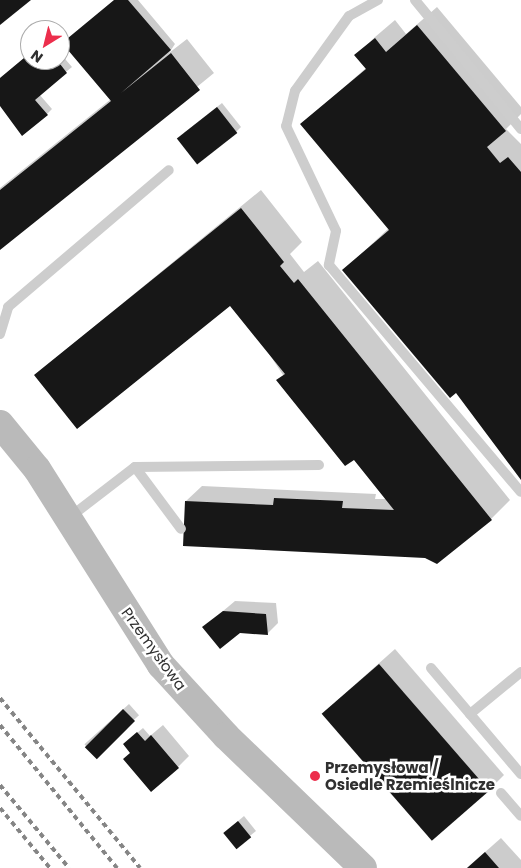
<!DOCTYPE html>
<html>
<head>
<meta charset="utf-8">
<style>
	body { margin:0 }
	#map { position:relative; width:521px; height:868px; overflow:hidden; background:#fff; font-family:Poppins,sans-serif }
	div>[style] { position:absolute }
	.shadow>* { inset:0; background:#0003; transform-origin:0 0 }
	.building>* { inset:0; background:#171717; transform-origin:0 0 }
	.lane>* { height:10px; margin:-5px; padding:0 5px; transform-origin:5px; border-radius:5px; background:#cdcdcd }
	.secondary>* { height:28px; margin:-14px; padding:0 14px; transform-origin:14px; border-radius:14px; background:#bababa }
	.rail>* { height:4px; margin-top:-2px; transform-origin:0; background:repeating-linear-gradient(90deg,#858585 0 5px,transparent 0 9px) }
	.dots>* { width:14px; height:14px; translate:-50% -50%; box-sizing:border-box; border:2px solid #fff; border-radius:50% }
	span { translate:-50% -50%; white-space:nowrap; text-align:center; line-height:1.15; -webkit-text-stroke:5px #fff; paint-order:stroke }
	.street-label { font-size:15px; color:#303030 }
	.poi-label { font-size:15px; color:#303030; font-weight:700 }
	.left { translate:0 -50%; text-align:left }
	.north { position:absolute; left:20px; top:20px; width:50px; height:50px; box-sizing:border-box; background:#fff; border:1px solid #acacac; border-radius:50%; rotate:216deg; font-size:14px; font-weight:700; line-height:20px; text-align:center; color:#303030 }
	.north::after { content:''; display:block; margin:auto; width:18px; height:22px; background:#ec2e4c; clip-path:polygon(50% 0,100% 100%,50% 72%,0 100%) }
</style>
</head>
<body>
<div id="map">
	<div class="shadow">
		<i style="clip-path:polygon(114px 0,138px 0,175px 44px,169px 53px,187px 39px,214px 73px,0 248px,0 188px,111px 99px)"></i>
		<i style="clip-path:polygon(437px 7px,521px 107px,521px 114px,506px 129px,521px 144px,521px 478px,468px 405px,344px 270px,389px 228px,302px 124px,366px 68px,356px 56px,375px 37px,395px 20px,406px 34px)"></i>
		<i style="clip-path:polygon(30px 53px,30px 60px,60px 60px,60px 53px,72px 67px,39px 94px,52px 109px,47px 114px,0 106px,0 78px)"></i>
		<i style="clip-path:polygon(222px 103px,241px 127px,236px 132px,184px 133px)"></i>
		<i style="clip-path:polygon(261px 190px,302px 242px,290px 254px,304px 272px,318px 261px,510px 500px,491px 519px,425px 557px,186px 501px,202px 486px,376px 494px,375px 499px,387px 499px,283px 375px,235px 302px,35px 375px)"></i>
		<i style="clip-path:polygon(235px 601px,276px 603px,278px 623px,267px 634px,204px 627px)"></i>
		<i style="clip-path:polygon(395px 649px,504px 775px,488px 791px,323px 713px)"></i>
		<i style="left:129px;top:704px;width:15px;height:60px;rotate:48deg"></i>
		<i style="clip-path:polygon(163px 725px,189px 756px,178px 767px,131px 752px,130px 739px,143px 728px,150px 736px)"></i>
		<i style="clip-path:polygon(244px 816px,256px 831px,236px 847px,230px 828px)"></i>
		<i style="clip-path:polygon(501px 838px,521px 860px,521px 868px,467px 868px)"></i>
	</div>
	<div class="building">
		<i style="clip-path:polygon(0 0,31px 0,0 25px)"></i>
		<i style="clip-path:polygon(114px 0,128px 0,171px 50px,121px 93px,171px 53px,200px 90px,0 250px,0 190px,111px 101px,62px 43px)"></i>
		<i style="clip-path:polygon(417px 25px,506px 131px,487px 147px,500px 163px,508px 157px,521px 172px,521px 480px,456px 393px,450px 398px,342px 270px,389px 230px,300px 124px,366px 69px,354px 55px,375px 38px,386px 52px)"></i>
		<i style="clip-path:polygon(30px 53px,30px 60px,57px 60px,67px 73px,35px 100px,48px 115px,22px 136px,0 106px,0 78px)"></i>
		<i style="left:217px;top:107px;width:33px;height:51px;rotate:52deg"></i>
		<i style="clip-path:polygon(241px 208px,284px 262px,280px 266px,294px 283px,298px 279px,492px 520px,437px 564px,425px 558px,183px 546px,185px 501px,273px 505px,274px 498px,343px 501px,342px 508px,394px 510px,354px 460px,345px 466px,276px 380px,285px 374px,230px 306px,77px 429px,34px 375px)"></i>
		<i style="clip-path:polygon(223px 611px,266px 614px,268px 635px,240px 633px,220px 649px,202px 627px)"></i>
		<i style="left:379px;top:664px;width:168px;height:76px;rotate:49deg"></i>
		<i style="left:123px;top:709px;width:17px;height:54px;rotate:45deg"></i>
		<i style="clip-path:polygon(137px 732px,145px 741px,151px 735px,179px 768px,151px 792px,123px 759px,130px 753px,123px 744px)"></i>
		<i style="left:238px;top:821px;width:21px;height:19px;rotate:51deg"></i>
		<i style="clip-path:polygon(485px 852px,499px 868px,467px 868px)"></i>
	</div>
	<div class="lane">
		<i style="left:378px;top:0;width:33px;rotate:151deg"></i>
		<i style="left:349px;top:16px;width:92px;rotate:125.8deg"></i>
		<i style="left:295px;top:91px;width:36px;rotate:104deg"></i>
		<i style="left:286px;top:126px;width:116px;rotate:64.5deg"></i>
		<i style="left:336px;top:231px;width:35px;rotate:102deg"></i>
		<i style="left:329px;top:265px;width:297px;rotate:49.8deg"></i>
		<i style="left:415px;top:0;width:167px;rotate:50.6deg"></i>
		<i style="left:0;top:334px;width:28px;rotate:-73deg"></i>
		<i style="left:8px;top:307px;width:211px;rotate:-40.4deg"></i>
		<i style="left:135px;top:467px;width:77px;rotate:53.4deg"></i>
		<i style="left:70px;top:517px;width:82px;rotate:-37.6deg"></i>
		<i style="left:135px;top:467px;width:184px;rotate:-0.6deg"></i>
		<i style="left:431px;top:668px;width:139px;rotate:49.7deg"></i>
		<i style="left:470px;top:714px;width:66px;rotate:-39.5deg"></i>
		<i style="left:501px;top:793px;width:30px;rotate:49deg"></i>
	</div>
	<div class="secondary">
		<i style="left:0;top:424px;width:58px;rotate:50.6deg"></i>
		<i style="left:37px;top:469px;width:232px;rotate:57.7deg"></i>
		<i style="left:161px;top:665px;width:96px;rotate:47.5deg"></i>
		<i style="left:226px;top:736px;width:190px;rotate:43.9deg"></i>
	</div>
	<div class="rail">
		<i style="left:0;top:698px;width:220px;rotate:50.5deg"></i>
		<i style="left:0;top:725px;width:185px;rotate:50.7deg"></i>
		<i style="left:0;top:785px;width:108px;rotate:50.3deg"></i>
		<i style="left:0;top:808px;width:78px;rotate:50.2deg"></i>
	</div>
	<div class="dots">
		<i style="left:315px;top:776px;background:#ec2e4c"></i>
	</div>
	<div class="street-label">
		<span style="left:154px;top:649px;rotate:54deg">Przemysłowa</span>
	</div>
	<div class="poi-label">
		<span class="left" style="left:325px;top:776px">Przemysłowa /<br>Osiedle Rzemieślnicze</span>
	</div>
	<div class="north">N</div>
</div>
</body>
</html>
